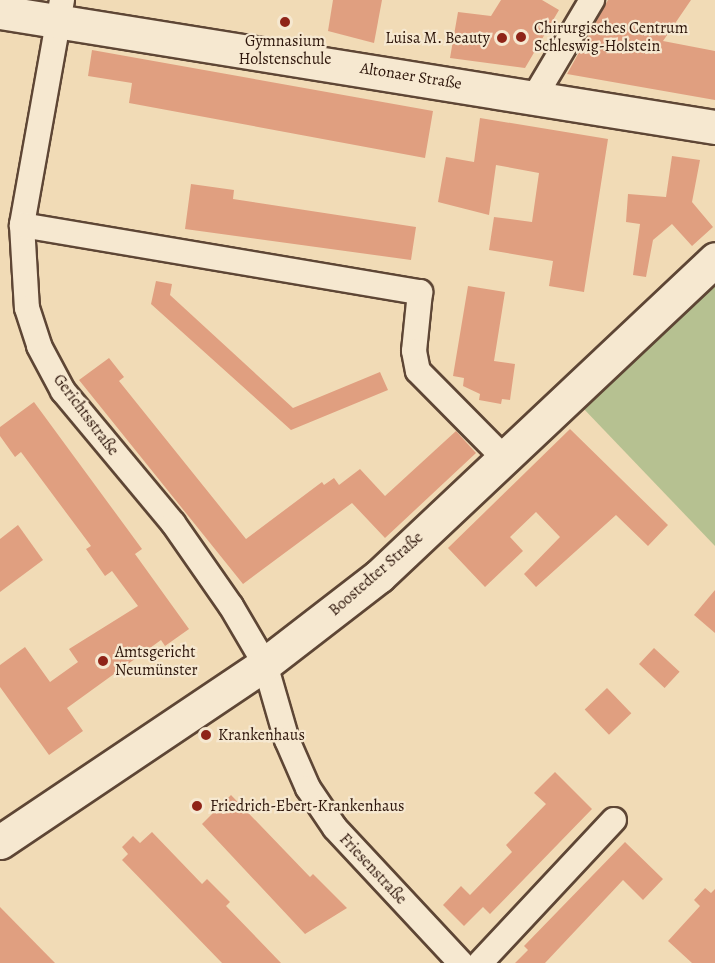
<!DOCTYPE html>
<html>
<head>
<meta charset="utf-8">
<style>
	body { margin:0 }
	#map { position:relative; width:715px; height:963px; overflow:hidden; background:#f1dbb6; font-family:Alegreya,serif }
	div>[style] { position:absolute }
	.green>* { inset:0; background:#b6c191 }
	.building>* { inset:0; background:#e09f80; transform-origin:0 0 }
	.roads { filter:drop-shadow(2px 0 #5e4635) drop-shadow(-2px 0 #5e4635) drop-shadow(0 2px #5e4635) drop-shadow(0 -2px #5e4635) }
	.street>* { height:24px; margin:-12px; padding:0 12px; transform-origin:12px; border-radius:12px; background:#f6e8d0 }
	.secondary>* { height:33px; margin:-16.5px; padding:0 16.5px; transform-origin:16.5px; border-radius:16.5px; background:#f6e8d0 }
	.dots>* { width:16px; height:16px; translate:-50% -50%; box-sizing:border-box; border:3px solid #f6e8d0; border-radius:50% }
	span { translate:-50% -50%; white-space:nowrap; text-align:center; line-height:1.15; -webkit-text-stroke:4.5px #f6e8d0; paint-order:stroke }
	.poi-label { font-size:16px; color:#2d150a }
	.left { translate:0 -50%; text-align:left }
	.right { translate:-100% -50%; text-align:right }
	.street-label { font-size:16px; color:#2d150a }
</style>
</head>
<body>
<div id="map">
	<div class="green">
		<i style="clip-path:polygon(715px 279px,715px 546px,582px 407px)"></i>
	</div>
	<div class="building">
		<i style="clip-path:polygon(333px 0,382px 0,374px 43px,328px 31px)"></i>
		<i style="clip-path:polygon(501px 0,542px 0,559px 10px,525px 68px,450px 58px,458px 12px,491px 16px)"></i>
		<i style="clip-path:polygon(608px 0,691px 0,663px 41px,715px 51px,715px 100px,567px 74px)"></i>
		<i style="clip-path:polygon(92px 50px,433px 111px,425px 158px,129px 103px,132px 83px,88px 76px)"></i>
		<i style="clip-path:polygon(480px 118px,608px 139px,584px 292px,549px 286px,553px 261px,489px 250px,494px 217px,532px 222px,539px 173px,496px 165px,489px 215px,438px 202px,446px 157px,474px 162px)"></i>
		<i style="clip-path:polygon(672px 156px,700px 160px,692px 202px,713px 227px,692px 246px,672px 224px,653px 240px,646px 277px,633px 275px,640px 224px,626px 222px,628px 194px,666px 197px)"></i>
		<i style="clip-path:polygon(191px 184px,234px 190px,233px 199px,416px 227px,411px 260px,185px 229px)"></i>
		<i style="clip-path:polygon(156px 281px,172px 284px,170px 295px,293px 408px,380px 372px,388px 390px,291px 430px,151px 304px)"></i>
		<i style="clip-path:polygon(468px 286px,505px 292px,494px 361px,515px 364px,510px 400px,502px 399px,501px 404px,479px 400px,480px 394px,463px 386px,464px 378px,453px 376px)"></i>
		<i style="clip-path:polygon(109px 358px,124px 377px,119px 381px,246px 539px,322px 482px,324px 485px,334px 478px,339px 485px,360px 469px,385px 496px,456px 431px,476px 453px,385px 538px,352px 503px,243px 584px,79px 380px)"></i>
		<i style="clip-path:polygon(34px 402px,142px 549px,135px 554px,189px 629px,165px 646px,161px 640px,67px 708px,83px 731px,49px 755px,0 687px,0 665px,25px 647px,50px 682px,78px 662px,69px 649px,138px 606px,112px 571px,105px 576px,86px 549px,91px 546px,21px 452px,15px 457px,0 436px,0 427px)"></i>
		<i style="clip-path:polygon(570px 429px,668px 525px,648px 546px,616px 515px,536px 587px,524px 574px,560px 537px,536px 512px,510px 537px,523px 551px,485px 587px,448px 548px)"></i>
		<i style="clip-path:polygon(18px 525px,43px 560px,0 592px,0 539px)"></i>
		<i style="clip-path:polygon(715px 590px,715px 633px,694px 615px)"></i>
		<i style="left:654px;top:648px;width:35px;height:22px;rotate:43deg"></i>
		<i style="left:607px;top:688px;width:35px;height:31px;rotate:46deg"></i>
		<i style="clip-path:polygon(555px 772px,592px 809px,490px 914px,483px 907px,464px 926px,443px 905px,461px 886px,470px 895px,512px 852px,506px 845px,546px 804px,534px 793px)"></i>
		<i style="clip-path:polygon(231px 795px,310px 877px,313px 874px,347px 908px,305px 934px,202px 824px)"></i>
		<i style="clip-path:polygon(152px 832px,202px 884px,207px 879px,230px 902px,226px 906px,281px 963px,222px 963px,122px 860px,128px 854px,122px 847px,133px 836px,140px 843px)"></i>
		<i style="clip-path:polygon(625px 842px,663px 879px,643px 900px,623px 880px,545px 963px,515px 963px,528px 950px,524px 946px)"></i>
		<i style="clip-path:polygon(705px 888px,711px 893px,715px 889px,715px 963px,692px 963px,668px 941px,700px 906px,694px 900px)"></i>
		<i style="clip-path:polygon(0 907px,55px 963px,0 963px)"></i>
	</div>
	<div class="roads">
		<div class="street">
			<i style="left:62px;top:0;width:229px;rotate:100.1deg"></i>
			<i style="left:22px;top:225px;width:83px;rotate:86.6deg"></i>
			<i style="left:27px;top:308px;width:40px;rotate:72deg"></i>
			<i style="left:39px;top:346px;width:51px;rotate:61.9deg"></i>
			<i style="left:63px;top:391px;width:172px;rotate:50.2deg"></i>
			<i style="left:173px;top:523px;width:101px;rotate:55.1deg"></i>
			<i style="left:231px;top:606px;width:67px;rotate:59.6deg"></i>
			<i style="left:265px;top:664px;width:79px;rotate:73.9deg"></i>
			<i style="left:287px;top:740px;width:52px;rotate:66.4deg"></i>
			<i style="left:308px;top:788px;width:48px;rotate:56deg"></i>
			<i style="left:335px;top:828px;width:185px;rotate:47deg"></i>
			<i style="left:535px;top:96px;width:112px;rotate:-59.3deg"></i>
			<i style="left:22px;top:225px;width:404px;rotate:9.6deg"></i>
			<i style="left:420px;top:292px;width:59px;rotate:95.8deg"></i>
			<i style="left:414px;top:351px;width:20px;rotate:79deg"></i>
			<i style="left:418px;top:371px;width:122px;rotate:45.3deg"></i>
			<i style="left:480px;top:963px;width:196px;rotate:-46.9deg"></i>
		</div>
		<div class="secondary">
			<i style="left:0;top:12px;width:724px;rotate:9.14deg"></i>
			<i style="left:0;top:842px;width:319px;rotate:-33.9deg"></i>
			<i style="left:265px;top:664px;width:144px;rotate:-37.7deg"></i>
			<i style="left:379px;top:576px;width:462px;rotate:-43.3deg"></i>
		</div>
	</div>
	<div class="dots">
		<i style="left:285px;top:22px;background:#8f2418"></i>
		<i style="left:521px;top:37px;background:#8f2418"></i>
		<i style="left:502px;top:38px;background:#8f2418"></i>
		<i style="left:103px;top:661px;background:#8f2418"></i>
		<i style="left:206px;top:735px;background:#8f2418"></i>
		<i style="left:197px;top:806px;background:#8f2418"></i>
	</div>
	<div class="poi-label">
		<span class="left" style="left:534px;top:37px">Chirurgisches Centrum<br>Schleswig-Holstein</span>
		<span class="right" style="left:490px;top:38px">Luisa M. Beauty</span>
		<span style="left:285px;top:50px">Gymnasium<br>Holstenschule</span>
		<span class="left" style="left:115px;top:661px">Amtsgericht<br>Neumünster</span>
		<span class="left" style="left:218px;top:735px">Krankenhaus</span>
		<span class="left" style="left:210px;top:806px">Friedrich-Ebert-Krankenhaus</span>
	</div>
	<div class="street-label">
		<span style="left:411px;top:76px;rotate:9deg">Altonaer Straße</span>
		<span style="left:86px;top:415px;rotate:53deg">Gerichtsstraße</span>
		<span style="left:376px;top:574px;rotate:-41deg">Boostedter Straße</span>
		<span style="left:373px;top:869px;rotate:47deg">Friesenstraße</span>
	</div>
</div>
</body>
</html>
